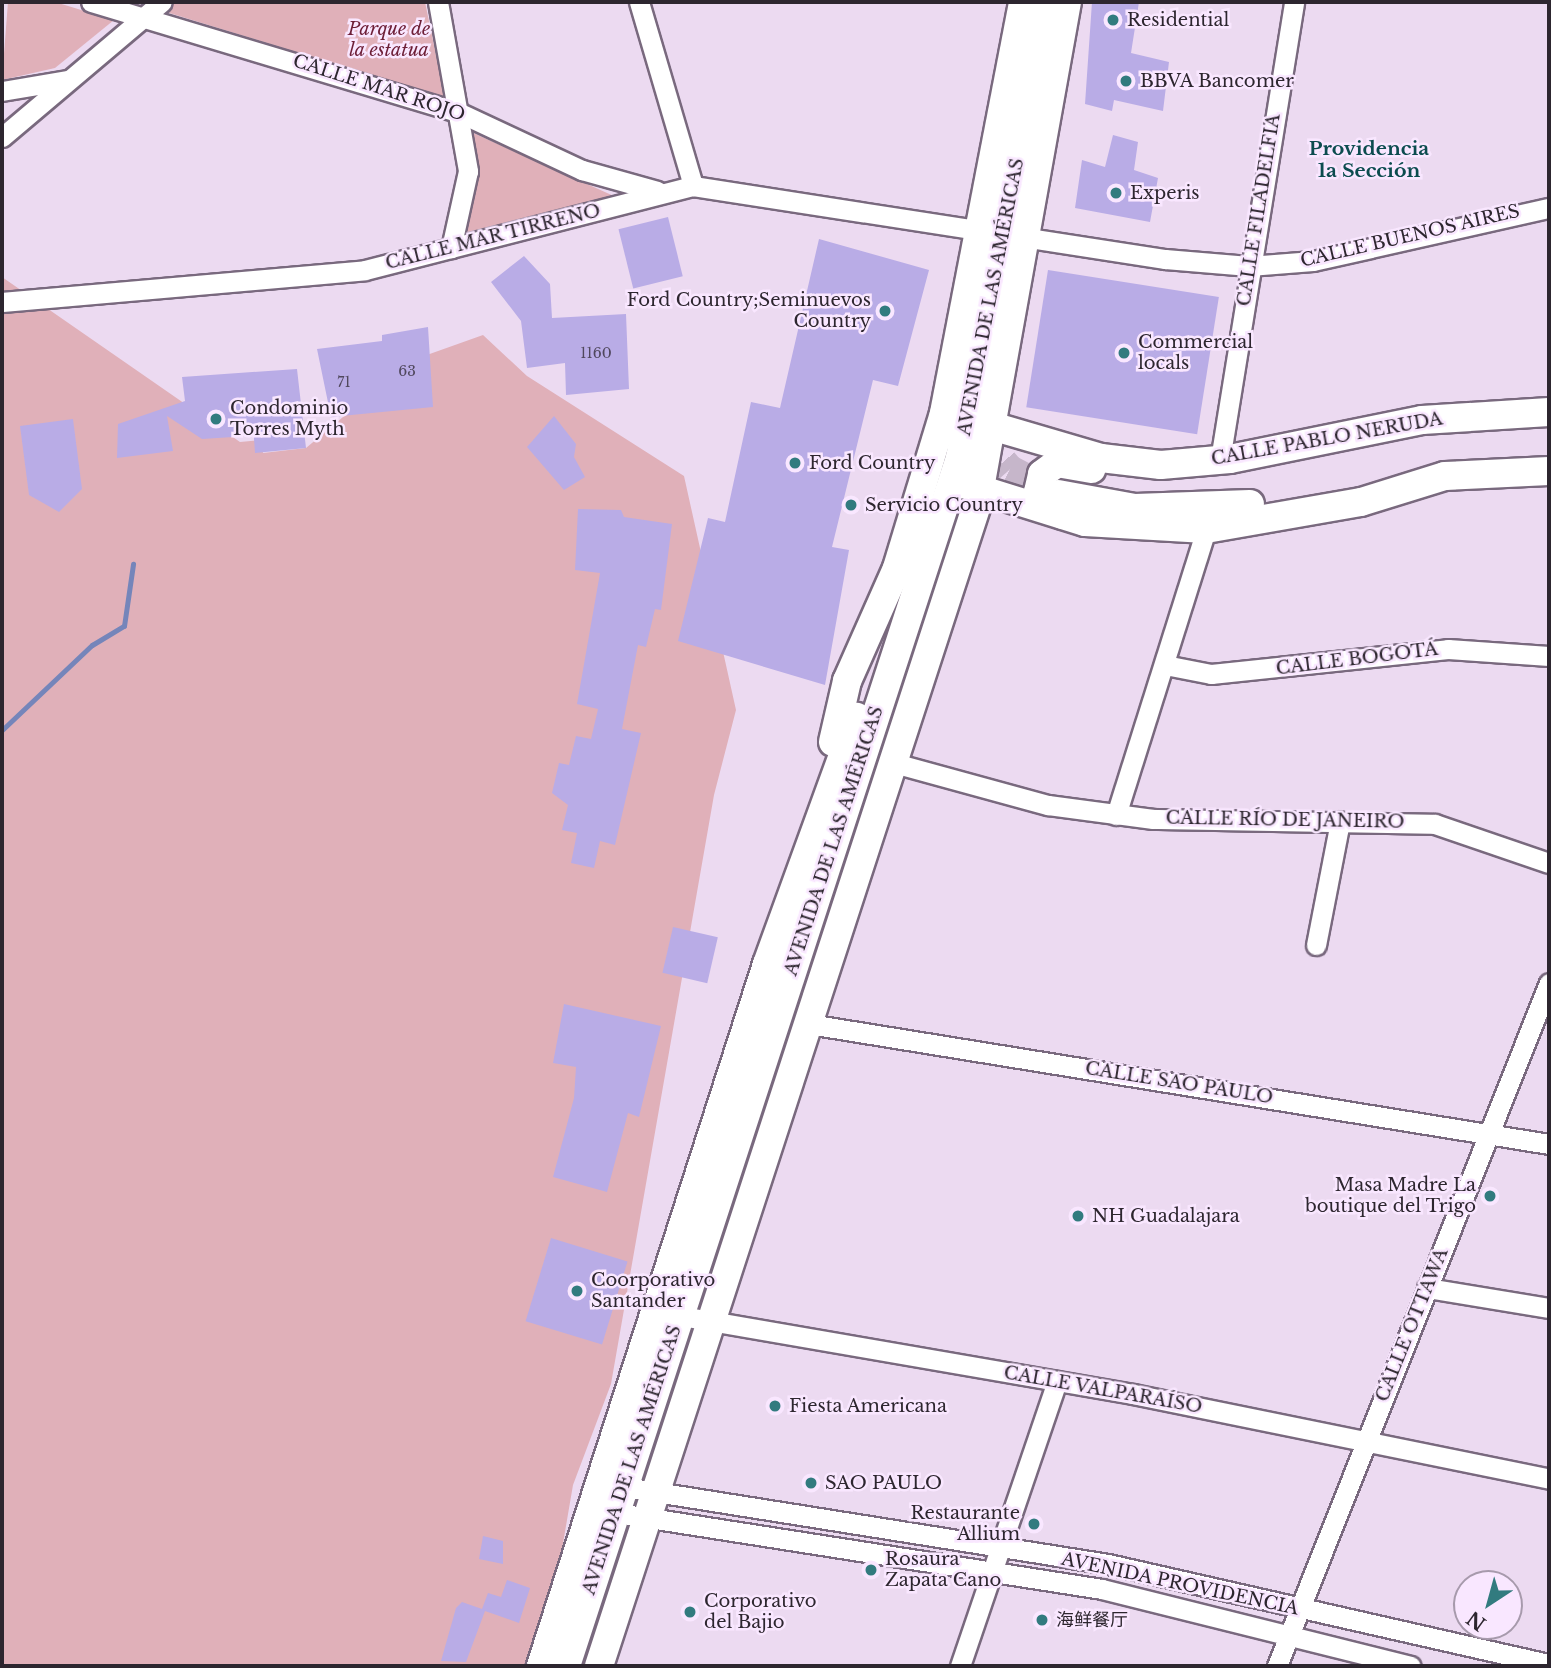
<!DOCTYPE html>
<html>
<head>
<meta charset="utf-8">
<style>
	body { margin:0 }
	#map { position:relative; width:1551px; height:1668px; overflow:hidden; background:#ecdaf1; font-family:"Libre Baskerville","Noto Sans SC",serif }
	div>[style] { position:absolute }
	.green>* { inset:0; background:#e0b0b9 }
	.stream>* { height:5px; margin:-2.5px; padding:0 2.5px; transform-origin:2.5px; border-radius:2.5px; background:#7585ba }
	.building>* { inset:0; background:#b9ace6; transform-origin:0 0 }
	.secondary-tunnel>* { height:28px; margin-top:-14px; transform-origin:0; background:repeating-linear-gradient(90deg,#c6b6ca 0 28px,transparent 0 42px) }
	.roads { filter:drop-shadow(2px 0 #79697e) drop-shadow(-2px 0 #79697e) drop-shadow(0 2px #79697e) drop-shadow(0 -2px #79697e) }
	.street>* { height:19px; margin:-9.5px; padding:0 9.5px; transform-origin:9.5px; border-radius:9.5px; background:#fff }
	.secondary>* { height:28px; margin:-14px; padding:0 14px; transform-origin:14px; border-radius:14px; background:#fff }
	.dots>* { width:19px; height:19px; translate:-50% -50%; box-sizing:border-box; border:4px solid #f9e7ff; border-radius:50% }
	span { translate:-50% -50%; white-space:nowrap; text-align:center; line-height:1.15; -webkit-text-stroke:5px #f9e7ff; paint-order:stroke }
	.number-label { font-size:14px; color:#50485d }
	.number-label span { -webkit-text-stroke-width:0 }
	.poi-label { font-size:18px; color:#2d262f }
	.left { translate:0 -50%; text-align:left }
	.right { translate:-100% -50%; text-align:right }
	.park-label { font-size:18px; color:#6d1e37; font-style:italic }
	.street-label { font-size:18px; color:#2d262f }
	.neighbourhood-label { font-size:19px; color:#0c4c4f; font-weight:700 }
	.frame { position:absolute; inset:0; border:4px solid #2d262f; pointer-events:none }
	.north { position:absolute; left:1453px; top:1570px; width:70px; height:70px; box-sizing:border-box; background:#f9e7ff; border:2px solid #a79aac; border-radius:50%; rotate:216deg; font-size:19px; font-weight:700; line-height:28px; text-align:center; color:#2d262f }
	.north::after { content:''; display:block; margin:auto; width:24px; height:32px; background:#327b7f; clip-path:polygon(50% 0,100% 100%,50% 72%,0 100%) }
</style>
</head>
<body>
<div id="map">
	<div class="green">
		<i style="clip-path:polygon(8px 2px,55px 2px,114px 20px,55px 68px,2px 80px)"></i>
		<i style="clip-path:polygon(174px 2px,425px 2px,445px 98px,163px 11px)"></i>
		<i style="clip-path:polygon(471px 132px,616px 197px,466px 235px,476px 182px)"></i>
		<i style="clip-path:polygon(2px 277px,240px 442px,262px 440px,263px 453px,306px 448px,410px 361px,483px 335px,527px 376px,684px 476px,736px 710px,714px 795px,611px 1384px,573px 1485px,542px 1666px,2px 1666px)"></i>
	</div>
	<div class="stream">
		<i style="left:2px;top:730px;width:124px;rotate:-43.4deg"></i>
		<i style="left:92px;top:645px;width:37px;rotate:-31deg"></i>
		<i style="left:124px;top:626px;width:63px;rotate:-81.7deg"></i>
	</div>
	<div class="building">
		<i style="clip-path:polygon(1092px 2px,1139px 2px,1131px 53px,1169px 62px,1163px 111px,1114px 100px,1112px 111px,1085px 104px)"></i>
		<i style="clip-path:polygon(1113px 135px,1138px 142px,1134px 170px,1158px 178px,1150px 222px,1075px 208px,1082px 160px,1105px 167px)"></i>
		<i style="left:668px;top:217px;width:61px;height:51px;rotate:76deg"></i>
		<i style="clip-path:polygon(819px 239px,929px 270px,898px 386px,873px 380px,832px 547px,849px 550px,825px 685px,678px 641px,708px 518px,725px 522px,751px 402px,780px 408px)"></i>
		<i style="clip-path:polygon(524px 256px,550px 284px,552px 318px,626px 314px,629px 389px,566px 395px,565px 363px,527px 368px,521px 321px,491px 282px)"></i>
		<i style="left:1048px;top:270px;width:173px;height:139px;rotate:9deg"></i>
		<i style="clip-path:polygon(428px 327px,433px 407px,331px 417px,317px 349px,382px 341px,382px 335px)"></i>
		<i style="clip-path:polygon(297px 369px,306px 448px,255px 453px,253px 425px,233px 437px,202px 439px,167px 416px,173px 451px,117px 458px,118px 424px,185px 401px,182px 377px)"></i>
		<i style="clip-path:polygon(554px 416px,576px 444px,574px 457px,585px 477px,564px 490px,527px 447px)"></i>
		<i style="clip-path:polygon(73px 419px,82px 489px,59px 512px,29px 495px,20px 426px)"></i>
		<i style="clip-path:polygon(578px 509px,621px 510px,624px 517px,672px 524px,661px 610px,655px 609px,646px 647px,638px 645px,622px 729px,641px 733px,615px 845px,600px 841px,594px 868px,571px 863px,577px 833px,562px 830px,568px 805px,552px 793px,559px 763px,569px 765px,576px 736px,591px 739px,598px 709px,577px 704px,600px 573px,575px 570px)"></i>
		<i style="left:673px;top:927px;width:46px;height:47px;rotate:13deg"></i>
		<i style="clip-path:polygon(564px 1004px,661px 1026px,639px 1117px,628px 1113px,607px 1192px,553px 1177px,574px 1098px,576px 1067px,553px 1063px)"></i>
		<i style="left:551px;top:1238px;width:80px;height:87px;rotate:17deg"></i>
		<i style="clip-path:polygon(483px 1536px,503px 1541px,503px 1564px,479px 1559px)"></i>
		<i style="clip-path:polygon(507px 1580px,530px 1588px,519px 1623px,485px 1611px,466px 1662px,441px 1661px,456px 1608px,462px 1602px,482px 1609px,488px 1593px,501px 1597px)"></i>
	</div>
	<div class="secondary-tunnel">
		<i style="left:976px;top:430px;width:52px;rotate:48.9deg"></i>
		<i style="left:1010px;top:469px;width:54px;rotate:27.5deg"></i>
	</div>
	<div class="roads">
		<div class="street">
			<i style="left:91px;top:2px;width:383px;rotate:16.7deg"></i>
			<i style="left:458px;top:112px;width:137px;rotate:25.1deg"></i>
			<i style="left:582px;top:170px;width:78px;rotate:15.6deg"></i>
			<i style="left:438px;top:2px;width:172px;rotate:79.9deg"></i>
			<i style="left:468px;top:171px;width:79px;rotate:102.4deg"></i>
			<i style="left:639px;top:2px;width:192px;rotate:73.6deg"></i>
			<i style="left:2px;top:91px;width:67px;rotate:-9.5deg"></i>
			<i style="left:2px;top:137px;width:209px;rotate:-40.2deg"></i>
			<i style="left:2px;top:302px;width:364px;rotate:-5deg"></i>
			<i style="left:365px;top:270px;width:339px;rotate:-14.4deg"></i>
			<i style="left:693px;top:186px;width:478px;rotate:8.8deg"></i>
			<i style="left:1165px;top:259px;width:84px;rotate:4.8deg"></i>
			<i style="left:1249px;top:266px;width:64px;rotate:-4.5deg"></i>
			<i style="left:1313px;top:261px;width:242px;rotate:-12.7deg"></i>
			<i style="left:1220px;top:460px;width:464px;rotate:-80.8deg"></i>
			<i style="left:1165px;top:665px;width:47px;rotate:11.1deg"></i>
			<i style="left:1211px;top:674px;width:238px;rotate:-6deg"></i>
			<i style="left:1448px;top:649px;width:101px;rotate:4deg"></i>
			<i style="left:894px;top:763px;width:160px;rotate:15.3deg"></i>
			<i style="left:1048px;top:805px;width:106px;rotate:7.6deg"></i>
			<i style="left:1153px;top:819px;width:282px;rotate:1deg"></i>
			<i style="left:1435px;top:824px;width:120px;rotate:18.9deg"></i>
			<i style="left:1116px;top:815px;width:300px;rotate:-72.5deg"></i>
			<i style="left:1316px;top:945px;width:126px;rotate:-79deg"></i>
			<i style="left:809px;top:1024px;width:750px;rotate:9.21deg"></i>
			<i style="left:1427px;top:1288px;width:124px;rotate:9.3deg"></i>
			<i style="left:670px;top:1314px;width:470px;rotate:9.8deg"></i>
			<i style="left:1133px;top:1394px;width:425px;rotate:11.5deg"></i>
			<i style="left:612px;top:1485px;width:502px;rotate:9.05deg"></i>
			<i style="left:1108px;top:1564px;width:452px;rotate:12.8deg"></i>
			<i style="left:605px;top:1511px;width:503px;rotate:8.92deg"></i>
			<i style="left:1102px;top:1589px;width:318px;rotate:14deg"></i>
			<i style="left:960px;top:1666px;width:301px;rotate:-71.2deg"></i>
			<i style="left:1277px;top:1666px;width:735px;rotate:-68.29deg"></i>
		</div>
		<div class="secondary">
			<i style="left:978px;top:422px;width:128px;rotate:16.3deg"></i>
			<i style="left:1101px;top:458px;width:60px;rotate:6.7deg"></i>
			<i style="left:1161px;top:465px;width:69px;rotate:-5deg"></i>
			<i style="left:1230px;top:459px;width:196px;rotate:-11.5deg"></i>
			<i style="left:1422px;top:420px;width:127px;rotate:-3.6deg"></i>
			<i style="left:963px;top:484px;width:128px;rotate:17.3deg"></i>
			<i style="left:1085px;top:522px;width:121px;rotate:3.3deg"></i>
			<i style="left:1206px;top:529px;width:157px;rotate:-9.9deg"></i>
			<i style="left:1361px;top:502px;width:88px;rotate:-17.2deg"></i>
			<i style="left:1445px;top:476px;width:104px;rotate:-2.8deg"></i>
			<i style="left:1058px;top:494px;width:78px;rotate:10.3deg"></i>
			<i style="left:1135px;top:508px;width:115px;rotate:-2deg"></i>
			<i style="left:1063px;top:515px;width:34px;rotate:-137deg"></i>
			<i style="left:1038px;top:492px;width:18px;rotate:-77deg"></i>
			<i style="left:1042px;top:474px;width:19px;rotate:-36deg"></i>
			<i style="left:1057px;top:463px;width:35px;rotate:10deg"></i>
			<i style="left:833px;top:742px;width:63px;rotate:-77.1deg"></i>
			<i style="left:847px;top:681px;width:124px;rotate:-66.1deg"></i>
			<i style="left:897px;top:568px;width:162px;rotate:-73.1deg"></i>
			<i style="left:944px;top:413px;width:419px;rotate:-79.1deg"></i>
			<i style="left:541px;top:1666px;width:737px;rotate:-72.15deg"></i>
			<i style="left:767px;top:964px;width:263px;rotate:-70deg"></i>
			<i style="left:566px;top:1666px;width:1271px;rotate:-71.94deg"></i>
			<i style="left:960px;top:458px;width:464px;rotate:-79.6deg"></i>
			<i style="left:599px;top:1666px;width:1221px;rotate:-71.97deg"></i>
			<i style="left:977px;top:505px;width:511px;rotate:-79.86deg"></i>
		</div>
	</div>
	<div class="dots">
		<i style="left:1113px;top:20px;background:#327b7f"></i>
		<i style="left:1126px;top:81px;background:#327b7f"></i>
		<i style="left:1116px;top:193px;background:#327b7f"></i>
		<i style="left:885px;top:311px;background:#327b7f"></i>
		<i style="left:1124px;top:353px;background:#327b7f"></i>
		<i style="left:216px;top:419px;background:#327b7f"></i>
		<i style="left:795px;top:463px;background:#327b7f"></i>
		<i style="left:851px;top:505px;background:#327b7f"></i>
		<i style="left:1490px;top:1196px;background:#327b7f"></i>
		<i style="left:1078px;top:1216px;background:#327b7f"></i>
		<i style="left:577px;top:1291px;background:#327b7f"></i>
		<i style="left:775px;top:1406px;background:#327b7f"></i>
		<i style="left:811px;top:1483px;background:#327b7f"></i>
		<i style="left:1034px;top:1524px;background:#327b7f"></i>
		<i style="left:871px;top:1570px;background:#327b7f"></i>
		<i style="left:690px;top:1612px;background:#327b7f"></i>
		<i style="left:1042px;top:1620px;background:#327b7f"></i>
	</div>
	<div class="number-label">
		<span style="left:596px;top:353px">1160</span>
		<span style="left:407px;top:371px">63</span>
		<span style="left:344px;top:382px">71</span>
	</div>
	<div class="poi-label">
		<span class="left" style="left:1127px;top:20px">Residential</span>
		<span class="left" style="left:1140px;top:81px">BBVA Bancomer</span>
		<span class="left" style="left:1130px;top:193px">Experis</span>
		<span class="right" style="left:871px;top:311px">Ford Country;Seminuevos<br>Country</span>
		<span class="left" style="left:1138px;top:353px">Commercial<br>locals</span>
		<span class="left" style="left:230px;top:419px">Condominio<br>Torres Myth</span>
		<span class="left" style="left:809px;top:463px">Ford Country</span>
		<span class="left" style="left:865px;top:505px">Servicio Country</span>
		<span class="right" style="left:1476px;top:1196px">Masa Madre La<br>boutique del Trigo</span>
		<span class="left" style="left:1092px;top:1216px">NH Guadalajara</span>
		<span class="left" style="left:591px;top:1291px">Coorporativo<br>Santander</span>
		<span class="left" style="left:789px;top:1406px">Fiesta Americana</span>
		<span class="left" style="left:825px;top:1483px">SAO PAULO</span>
		<span class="right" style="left:1020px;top:1524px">Restaurante<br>Allium</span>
		<span class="left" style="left:885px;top:1570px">Rosaura<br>Zapata Cano</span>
		<span class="left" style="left:704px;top:1612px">Corporativo<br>del Bajio</span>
		<span class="left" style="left:1056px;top:1620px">海鲜餐厅</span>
	</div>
	<div class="park-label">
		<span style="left:389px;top:40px">Parque de<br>la estatua</span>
	</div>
	<div class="street-label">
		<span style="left:379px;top:88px;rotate:18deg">CALLE MAR ROJO</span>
		<span style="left:1259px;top:210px;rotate:-81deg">CALLE FILADELFIA</span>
		<span style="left:1410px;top:236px;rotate:-13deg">CALLE BUENOS AIRES</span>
		<span style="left:493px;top:237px;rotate:-14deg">CALLE MAR TIRRENO</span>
		<span style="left:991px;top:297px;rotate:-79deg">AVENIDA DE LAS AMÉRICAS</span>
		<span style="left:1327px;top:439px;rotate:-10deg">CALLE PABLO NERUDA</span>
		<span style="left:1357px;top:659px;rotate:-7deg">CALLE BOGOTÁ</span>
		<span style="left:1285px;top:820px;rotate:1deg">CALLE RÍO DE JANEIRO</span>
		<span style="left:834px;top:841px;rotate:-72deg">AVENIDA DE LAS AMÉRICAS</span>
		<span style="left:1179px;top:1083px;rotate:9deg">CALLE SAO PAULO</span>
		<span style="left:1412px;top:1325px;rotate:-68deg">CALLE OTTAWA</span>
		<span style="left:1103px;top:1390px;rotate:10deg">CALLE VALPARAÍSO</span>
		<span style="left:632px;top:1460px;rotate:-72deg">AVENIDA DE LAS AMÉRICAS</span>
		<span style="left:1180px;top:1584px;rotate:12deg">AVENIDA PROVIDENCIA</span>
	</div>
	<div class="neighbourhood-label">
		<span style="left:1369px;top:160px">Providencia<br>1a Sección</span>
	</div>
	<div class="frame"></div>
	<div class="north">N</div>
</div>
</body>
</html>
